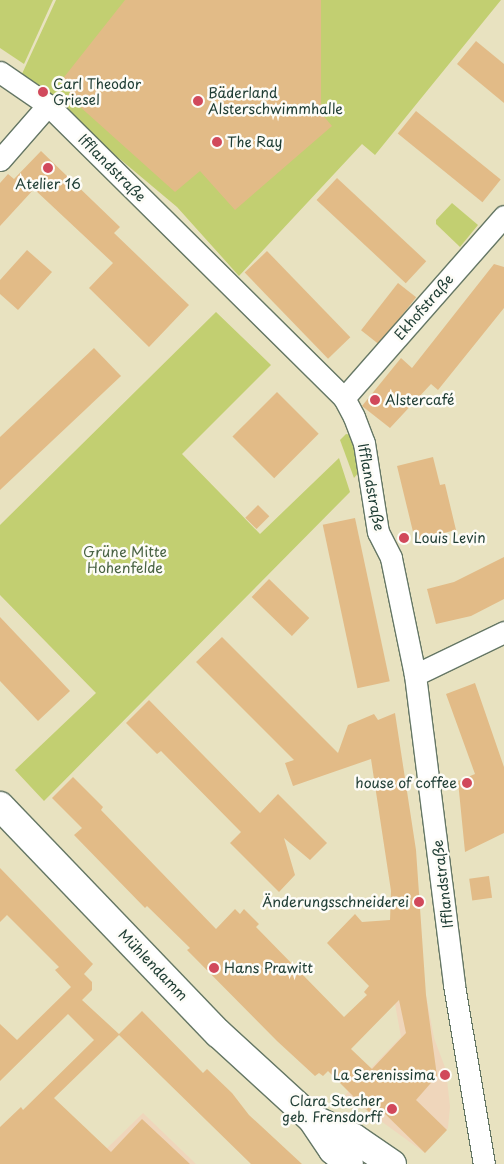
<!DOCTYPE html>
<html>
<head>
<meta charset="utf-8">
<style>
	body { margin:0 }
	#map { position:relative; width:504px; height:1164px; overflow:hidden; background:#e8e2c0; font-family:"Playpen Sans",sans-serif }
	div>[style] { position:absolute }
	.built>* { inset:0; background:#efd6bb }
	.green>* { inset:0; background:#c2cf71 }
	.building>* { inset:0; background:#e2bb87; transform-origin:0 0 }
	.roads { filter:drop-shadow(1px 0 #657765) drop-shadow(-1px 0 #657765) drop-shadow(0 1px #657765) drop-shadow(0 -1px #657765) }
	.street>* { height:21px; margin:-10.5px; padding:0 10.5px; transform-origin:10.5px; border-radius:10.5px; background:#fff }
	.secondary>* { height:28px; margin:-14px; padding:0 14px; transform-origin:14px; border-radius:14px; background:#fff }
	.dots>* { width:14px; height:14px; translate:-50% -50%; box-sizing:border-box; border:2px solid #fdfcf7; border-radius:50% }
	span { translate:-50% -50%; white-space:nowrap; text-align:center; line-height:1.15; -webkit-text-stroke:5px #fdfcf7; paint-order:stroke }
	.poi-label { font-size:14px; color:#1f3d34 }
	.left { translate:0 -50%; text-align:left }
	.right { translate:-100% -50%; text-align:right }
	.street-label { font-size:14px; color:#1f3d34 }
	.park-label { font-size:14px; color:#486243 }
</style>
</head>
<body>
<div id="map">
	<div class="built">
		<i style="clip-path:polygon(426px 995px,434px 1038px,446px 1070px,450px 1107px,448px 1128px,425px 1153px,345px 1095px,401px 1037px,395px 1004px,399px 1000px)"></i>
		<i style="clip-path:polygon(143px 1113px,196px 1164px,91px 1164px)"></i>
	</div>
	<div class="green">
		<i style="clip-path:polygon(0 0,53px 0,24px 64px,0 48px)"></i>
		<i style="clip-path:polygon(56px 0,501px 0,375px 155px,362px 144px,239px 276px,177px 207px,21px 76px)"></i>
		<i style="clip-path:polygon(452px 203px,478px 225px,460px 247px,436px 224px,436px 220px)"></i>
		<i style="clip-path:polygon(216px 312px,271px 365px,182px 454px,260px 534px,339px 458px,350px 492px,44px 801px,15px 770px,96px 693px,0 595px,0 525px)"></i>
		<i style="clip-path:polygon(346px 434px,355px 436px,359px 472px,354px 478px,340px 440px)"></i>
	</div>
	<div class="building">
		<i style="clip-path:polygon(125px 0,321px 0,321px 113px,332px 126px,235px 210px,200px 171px,175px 192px,68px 96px,72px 88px,61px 81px)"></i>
		<i style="clip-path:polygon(476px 41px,504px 64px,504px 103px,457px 64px)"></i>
		<i style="left:416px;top:111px;width:109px;height:29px;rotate:39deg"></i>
		<i style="clip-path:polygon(41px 151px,120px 227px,114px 233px,189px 305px,149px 347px,89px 288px,113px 263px,34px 189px,0 226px,0 183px,8px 174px,14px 179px)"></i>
		<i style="left:337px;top:178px;width:122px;height:30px;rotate:43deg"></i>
		<i style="clip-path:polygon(27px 250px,52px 272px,18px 310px,0 294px,0 280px)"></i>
		<i style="left:267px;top:251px;width:120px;height:31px;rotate:46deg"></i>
		<i style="clip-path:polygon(494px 264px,504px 267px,504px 308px,438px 390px,431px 384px,390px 428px,362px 406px,401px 358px,412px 368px)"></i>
		<i style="left:398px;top:283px;width:23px;height:60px;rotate:38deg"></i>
		<i style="clip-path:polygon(94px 348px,121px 376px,0 490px,0 437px)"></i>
		<i style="left:277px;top:392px;width:59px;height:63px;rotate:45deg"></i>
		<i style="clip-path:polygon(433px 457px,440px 485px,445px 484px,456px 530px,415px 540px,397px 466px)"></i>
		<i style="left:258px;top:505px;width:16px;height:18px;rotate:45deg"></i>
		<i style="left:355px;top:518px;width:167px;height:33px;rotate:78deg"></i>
		<i style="clip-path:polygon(504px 557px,504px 599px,471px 616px,436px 624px,427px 589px,454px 582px)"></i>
		<i style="left:269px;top:579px;width:56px;height:25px;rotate:44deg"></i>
		<i style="clip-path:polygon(0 617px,70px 691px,38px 721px,0 681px)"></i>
		<i style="clip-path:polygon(evenodd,222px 637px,338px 753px,348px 725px,374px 714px,378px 720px,395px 713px,416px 850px,426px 995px,437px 1076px,416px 1100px,447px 1130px,425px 1153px,376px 1105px,369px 1112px,328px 1071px,323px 1076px,319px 1073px,315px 1076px,277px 1041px,187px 950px,190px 948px,147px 906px,145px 908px,74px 835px,82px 828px,52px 798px,73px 777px,103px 807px,101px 810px,216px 929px,235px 909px,240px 914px,244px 909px,259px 924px,256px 927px,344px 1017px,367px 995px,364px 992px,369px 986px,327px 943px,355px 914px,362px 922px,390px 920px,391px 891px,371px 759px,293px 786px,285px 763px,294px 760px,196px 662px,222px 637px,399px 1000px,406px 1033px,372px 1069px,351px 1049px,399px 1000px)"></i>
		<i style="clip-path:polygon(475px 683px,504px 767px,504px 833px,465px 852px,458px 781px,475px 774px,446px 694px)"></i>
		<i style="clip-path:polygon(149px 700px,260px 813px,278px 794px,327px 843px,310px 860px,284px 838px,295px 875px,279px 892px,230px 843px,241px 832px,161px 751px,157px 754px,126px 723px)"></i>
		<i style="clip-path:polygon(0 868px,93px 964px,84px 974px,92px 982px,92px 990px,82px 1000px,119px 1034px,142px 1011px,203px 1073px,207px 1069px,232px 1093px,249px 1115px,302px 1164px,251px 1164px,119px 1035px,54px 1098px,111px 1152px,142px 1119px,190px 1164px,0 1164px,0 1127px,21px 1107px,23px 1110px,94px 1040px,68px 1014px,0 1081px,0 1024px,17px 1040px,71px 987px,55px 970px,59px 967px,7px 915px,0 922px)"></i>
		<i style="left:489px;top:876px;width:22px;height:20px;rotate:82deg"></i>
	</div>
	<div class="roads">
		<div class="street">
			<i style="left:0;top:72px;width:58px;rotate:34.5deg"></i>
			<i style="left:48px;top:105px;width:416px;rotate:44.7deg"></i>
			<i style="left:344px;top:398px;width:21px;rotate:62deg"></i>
			<i style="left:354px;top:417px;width:28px;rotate:69deg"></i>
			<i style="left:364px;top:443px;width:90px;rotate:81.1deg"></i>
			<i style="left:378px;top:532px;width:29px;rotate:63deg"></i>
			<i style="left:391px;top:558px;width:119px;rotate:78.4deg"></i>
			<i style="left:415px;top:675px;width:312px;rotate:82.8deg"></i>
			<i style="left:454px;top:985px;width:181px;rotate:80.5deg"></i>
			<i style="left:0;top:160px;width:73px;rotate:-48.9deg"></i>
			<i style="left:344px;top:398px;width:242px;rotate:-48.7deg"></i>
			<i style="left:415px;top:675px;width:99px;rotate:-25.8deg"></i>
		</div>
		<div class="secondary">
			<i style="left:0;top:806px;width:315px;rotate:46.2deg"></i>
			<i style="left:218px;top:1033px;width:127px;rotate:42.5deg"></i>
			<i style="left:312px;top:1119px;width:37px;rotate:56deg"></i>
			<i style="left:333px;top:1150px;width:21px;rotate:41deg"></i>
			<i style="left:313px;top:1119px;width:45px;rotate:24.9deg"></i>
			<i style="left:354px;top:1138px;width:46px;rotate:34.4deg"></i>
		</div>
	</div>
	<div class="dots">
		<i style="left:43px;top:92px;background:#d1495b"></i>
		<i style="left:198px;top:101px;background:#d1495b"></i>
		<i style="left:217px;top:142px;background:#d1495b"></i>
		<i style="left:48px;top:168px;background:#d1495b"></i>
		<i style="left:375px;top:400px;background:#d1495b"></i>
		<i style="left:404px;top:538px;background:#d1495b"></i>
		<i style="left:467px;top:783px;background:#d1495b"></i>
		<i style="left:419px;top:902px;background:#d1495b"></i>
		<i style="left:214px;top:968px;background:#d1495b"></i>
		<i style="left:445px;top:1075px;background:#d1495b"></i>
		<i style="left:392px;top:1109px;background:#d1495b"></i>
	</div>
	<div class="poi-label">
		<span class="left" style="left:53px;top:92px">Carl Theodor<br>Griesel</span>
		<span class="left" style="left:208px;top:101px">Bäderland<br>Alsterschwimmhalle</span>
		<span class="left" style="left:227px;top:142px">The Ray</span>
		<span style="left:48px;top:184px">Atelier 16</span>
		<span class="left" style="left:385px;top:400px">Alstercafé</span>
		<span class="left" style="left:414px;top:538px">Louis Levin</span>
		<span class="right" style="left:457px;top:783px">house of coffee</span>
		<span class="right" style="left:409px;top:902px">Änderungsschneiderei</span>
		<span class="left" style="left:224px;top:968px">Hans Prawitt</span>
		<span class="right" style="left:435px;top:1075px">La Serenissima</span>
		<span class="right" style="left:382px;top:1109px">Clara Stecher<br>geb. Frensdorff</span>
	</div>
	<div class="street-label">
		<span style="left:112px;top:168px;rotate:45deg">Ifflandstraße</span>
		<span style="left:424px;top:307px;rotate:-49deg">Ekhofstraße</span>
		<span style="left:371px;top:487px;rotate:79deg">Ifflandstraße</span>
		<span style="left:443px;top:884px;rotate:-97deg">Ifflandstraße</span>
		<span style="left:153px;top:965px;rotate:46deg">Mühlendamm</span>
	</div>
	<div class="park-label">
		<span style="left:125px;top:560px">Grüne Mitte<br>Hohenfelde</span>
	</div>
</div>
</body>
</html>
